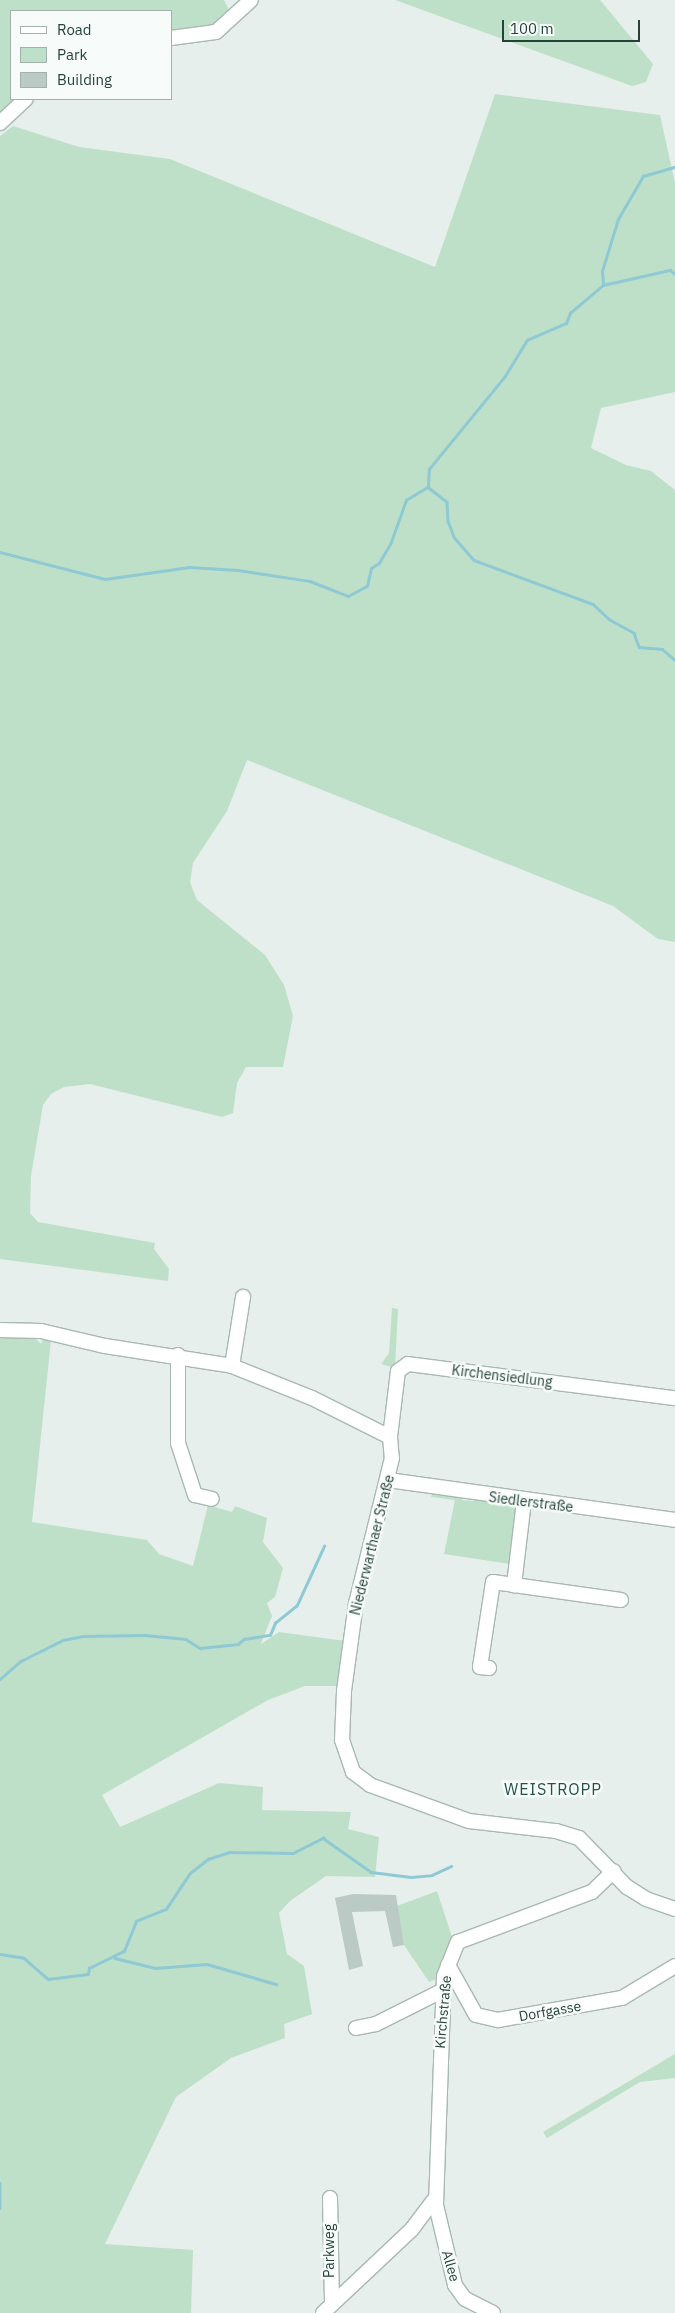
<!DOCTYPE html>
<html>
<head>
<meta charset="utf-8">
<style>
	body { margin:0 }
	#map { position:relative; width:675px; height:2313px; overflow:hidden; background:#e6efeb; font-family:"IBM Plex Sans",sans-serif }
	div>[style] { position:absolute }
	.green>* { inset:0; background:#bfe0c8 }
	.stream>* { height:2.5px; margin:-1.25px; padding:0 1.25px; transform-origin:1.25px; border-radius:1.25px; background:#8ec9d4 }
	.building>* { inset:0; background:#bbcac4 }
	.roads { filter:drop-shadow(1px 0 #a8b8b2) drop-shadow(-1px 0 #a8b8b2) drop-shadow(0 1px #a8b8b2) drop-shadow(0 -1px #a8b8b2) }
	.minor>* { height:14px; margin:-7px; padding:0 7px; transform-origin:7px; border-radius:7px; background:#fff }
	span { translate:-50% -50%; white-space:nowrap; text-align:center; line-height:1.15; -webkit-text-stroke:5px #f7fbf9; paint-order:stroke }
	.street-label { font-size:14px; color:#24423a }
	.quarter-label { font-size:16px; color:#1f5548; letter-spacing:1px }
	.legend { position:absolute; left:10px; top:10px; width:162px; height:90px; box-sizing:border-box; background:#f7fbf9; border:1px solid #a3b1ad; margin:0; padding:6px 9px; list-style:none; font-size:15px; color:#24423a }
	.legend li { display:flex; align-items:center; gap:10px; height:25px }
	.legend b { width:25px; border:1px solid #a3b1ad }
	.scale { position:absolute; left:502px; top:20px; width:138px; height:22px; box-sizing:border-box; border:2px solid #24423a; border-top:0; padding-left:6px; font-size:15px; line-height:18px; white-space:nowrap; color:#24423a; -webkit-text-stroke:4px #f7fbf9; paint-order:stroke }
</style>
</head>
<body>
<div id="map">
	<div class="green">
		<i style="clip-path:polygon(0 0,224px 0,233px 18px,192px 37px,171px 38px,171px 11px,11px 11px,11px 99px,26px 99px,0 123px)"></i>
		<i style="clip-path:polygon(395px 0,600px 0,653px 64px,646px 82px,632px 86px)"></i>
		<i style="clip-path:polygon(495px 94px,660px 115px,675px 183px,675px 392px,601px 408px,591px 448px,626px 465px,651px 471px,675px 490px,675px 942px,658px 939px,613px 906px,247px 760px,227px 811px,193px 863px,190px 882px,197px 900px,265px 955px,284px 985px,293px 1016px,283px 1067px,246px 1067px,237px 1083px,233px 1113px,222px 1117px,90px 1084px,64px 1087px,51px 1094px,43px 1105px,31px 1176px,30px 1213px,38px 1222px,155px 1243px,154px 1249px,169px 1269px,168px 1281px,0 1259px,0 136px,13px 126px,79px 147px,170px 159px,435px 267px)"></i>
		<i style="clip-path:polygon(392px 1308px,398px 1309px,395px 1368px,381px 1364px,389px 1353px)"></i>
		<i style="clip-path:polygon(0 1336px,33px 1336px,41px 1344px,43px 1338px,51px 1340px,32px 1522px,147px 1540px,159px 1554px,193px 1566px,208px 1505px,232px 1512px,235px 1506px,267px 1518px,263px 1542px,283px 1568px,275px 1597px,267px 1603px,272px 1616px,261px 1644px,279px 1632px,345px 1641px,339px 1686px,305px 1686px,268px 1700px,102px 1795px,120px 1827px,219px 1783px,263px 1787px,262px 1810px,351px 1812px,348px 1829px,379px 1837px,375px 1877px,326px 1876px,290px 1901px,279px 1913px,287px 1954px,304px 1966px,312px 2014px,284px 2024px,285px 2038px,231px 2058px,176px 2097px,105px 2244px,193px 2250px,191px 2313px,0 2313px)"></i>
		<i style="clip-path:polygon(432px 1493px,462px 1496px,462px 1500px,473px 1501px,474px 1497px,517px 1503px,510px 1564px,444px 1554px,455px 1500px,431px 1497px)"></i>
		<i style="clip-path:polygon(437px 1891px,452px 1937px,440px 1978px,429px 1982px,404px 1945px,397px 1906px)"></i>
		<i style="clip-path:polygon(675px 2054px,675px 2078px,640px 2082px,547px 2138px,543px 2132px)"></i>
	</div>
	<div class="stream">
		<i style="left:603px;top:285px;width:69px;rotate:-12.6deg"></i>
		<i style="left:670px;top:270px;width:6px;rotate:39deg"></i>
		<i style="left:428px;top:486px;width:17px;rotate:-87deg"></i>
		<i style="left:429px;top:469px;width:120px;rotate:-50.7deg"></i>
		<i style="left:505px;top:376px;width:42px;rotate:-58.6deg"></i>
		<i style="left:527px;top:340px;width:43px;rotate:-23.6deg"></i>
		<i style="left:566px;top:323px;width:11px;rotate:-68deg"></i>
		<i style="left:570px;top:313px;width:43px;rotate:-40.3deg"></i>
		<i style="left:603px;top:285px;width:14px;rotate:-94deg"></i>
		<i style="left:602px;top:271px;width:54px;rotate:-72.9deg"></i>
		<i style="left:618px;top:219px;width:50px;rotate:-59.8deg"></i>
		<i style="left:643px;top:176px;width:33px;rotate:-16deg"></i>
		<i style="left:0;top:552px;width:108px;rotate:14.4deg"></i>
		<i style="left:105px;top:579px;width:85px;rotate:-8.1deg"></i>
		<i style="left:189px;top:567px;width:49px;rotate:3.5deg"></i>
		<i style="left:238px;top:570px;width:73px;rotate:8.7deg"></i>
		<i style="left:310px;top:581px;width:41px;rotate:21.5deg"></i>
		<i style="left:348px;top:596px;width:21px;rotate:-28deg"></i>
		<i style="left:367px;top:586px;width:18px;rotate:-77deg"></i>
		<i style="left:371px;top:568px;width:9px;rotate:-32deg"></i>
		<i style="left:379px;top:563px;width:24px;rotate:-60deg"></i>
		<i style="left:391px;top:542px;width:45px;rotate:-70.3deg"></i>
		<i style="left:406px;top:500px;width:26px;rotate:-31deg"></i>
		<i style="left:428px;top:487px;width:24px;rotate:38deg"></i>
		<i style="left:447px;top:502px;width:19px;rotate:87deg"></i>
		<i style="left:448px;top:521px;width:17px;rotate:69deg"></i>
		<i style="left:454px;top:537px;width:30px;rotate:49deg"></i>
		<i style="left:474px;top:560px;width:127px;rotate:20.3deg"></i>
		<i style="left:593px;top:604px;width:22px;rotate:43deg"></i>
		<i style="left:609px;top:619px;width:29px;rotate:29deg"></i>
		<i style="left:634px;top:633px;width:15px;rotate:70deg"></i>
		<i style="left:639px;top:647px;width:23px;rotate:5deg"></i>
		<i style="left:662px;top:649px;width:17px;rotate:40deg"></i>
		<i style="left:0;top:1679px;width:28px;rotate:-41deg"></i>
		<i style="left:21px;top:1661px;width:47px;rotate:-26.6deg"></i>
		<i style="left:63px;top:1640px;width:20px;rotate:-11deg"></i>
		<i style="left:83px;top:1636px;width:62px;rotate:-0.9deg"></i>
		<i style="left:145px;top:1635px;width:41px;rotate:5.6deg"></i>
		<i style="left:186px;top:1639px;width:17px;rotate:33deg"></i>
		<i style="left:200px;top:1648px;width:38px;rotate:-6deg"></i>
		<i style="left:238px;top:1644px;width:8px;rotate:-40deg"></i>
		<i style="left:244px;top:1639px;width:26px;rotate:-9deg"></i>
		<i style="left:270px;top:1635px;width:13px;rotate:-67deg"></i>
		<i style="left:275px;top:1623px;width:28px;rotate:-39deg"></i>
		<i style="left:297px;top:1605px;width:65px;rotate:-65.4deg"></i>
		<i style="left:0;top:1954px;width:24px;rotate:9deg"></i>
		<i style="left:24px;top:1958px;width:32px;rotate:41deg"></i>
		<i style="left:48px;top:1979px;width:40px;rotate:-7.1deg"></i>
		<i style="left:88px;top:1974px;width:6px;rotate:-81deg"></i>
		<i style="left:89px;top:1968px;width:39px;rotate:-26deg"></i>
		<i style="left:124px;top:1951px;width:32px;rotate:-68deg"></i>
		<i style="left:136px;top:1921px;width:32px;rotate:-22deg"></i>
		<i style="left:166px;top:1909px;width:43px;rotate:-56.3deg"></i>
		<i style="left:190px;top:1873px;width:23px;rotate:-38deg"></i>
		<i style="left:208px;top:1859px;width:23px;rotate:-18deg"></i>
		<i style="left:230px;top:1852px;width:63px;rotate:0.9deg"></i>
		<i style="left:293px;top:1853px;width:34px;rotate:-27deg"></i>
		<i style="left:323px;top:1838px;width:59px;rotate:35.3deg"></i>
		<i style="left:371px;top:1872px;width:40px;rotate:7.1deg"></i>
		<i style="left:411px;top:1877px;width:21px;rotate:-5deg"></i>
		<i style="left:432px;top:1875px;width:21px;rotate:-25deg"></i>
		<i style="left:115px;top:1958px;width:41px;rotate:14deg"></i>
		<i style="left:155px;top:1968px;width:52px;rotate:-4.4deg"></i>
		<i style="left:207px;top:1964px;width:72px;rotate:16.2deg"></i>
		<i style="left:0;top:2183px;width:25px;rotate:90deg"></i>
	</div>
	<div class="building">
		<i style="clip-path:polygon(353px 1894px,396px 1895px,404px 1945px,393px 1947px,385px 1911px,352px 1912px,363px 1966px,349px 1970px,335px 1898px)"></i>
	</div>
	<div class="roads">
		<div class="minor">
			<i style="left:171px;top:38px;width:45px;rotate:-7.6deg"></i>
			<i style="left:216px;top:32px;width:47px;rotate:-42.4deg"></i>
			<i style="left:0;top:123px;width:35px;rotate:-43deg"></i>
			<i style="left:0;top:1330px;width:41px;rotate:1.4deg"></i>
			<i style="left:41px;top:1331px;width:66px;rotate:13.2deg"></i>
			<i style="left:105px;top:1346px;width:129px;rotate:8.9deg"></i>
			<i style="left:232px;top:1366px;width:86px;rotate:21.8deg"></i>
			<i style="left:312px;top:1398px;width:87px;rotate:26.6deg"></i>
			<i style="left:390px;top:1437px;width:21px;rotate:85deg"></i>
			<i style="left:392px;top:1458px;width:149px;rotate:103.9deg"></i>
			<i style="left:356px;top:1603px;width:89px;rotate:97.8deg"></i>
			<i style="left:344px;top:1691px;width:49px;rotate:92.3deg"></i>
			<i style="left:342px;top:1740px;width:34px;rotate:71deg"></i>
			<i style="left:353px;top:1772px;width:21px;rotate:37deg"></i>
			<i style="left:370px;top:1785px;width:105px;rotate:20deg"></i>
			<i style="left:469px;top:1821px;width:88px;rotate:6.6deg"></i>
			<i style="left:556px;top:1831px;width:24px;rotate:17deg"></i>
			<i style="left:579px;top:1838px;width:69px;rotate:45.6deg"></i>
			<i style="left:627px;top:1887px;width:22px;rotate:32deg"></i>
			<i style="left:646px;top:1899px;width:31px;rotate:19deg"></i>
			<i style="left:178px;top:1355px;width:88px;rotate:90deg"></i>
			<i style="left:178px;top:1443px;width:55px;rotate:71.9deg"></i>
			<i style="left:195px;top:1495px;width:17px;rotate:13deg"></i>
			<i style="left:232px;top:1366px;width:70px;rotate:-80.9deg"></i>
			<i style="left:390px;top:1437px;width:66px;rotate:-83.1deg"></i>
			<i style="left:398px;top:1371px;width:12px;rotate:-35deg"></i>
			<i style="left:408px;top:1364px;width:269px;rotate:7.3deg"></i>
			<i style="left:388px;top:1480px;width:290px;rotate:7.9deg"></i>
			<i style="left:524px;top:1501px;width:85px;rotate:96.8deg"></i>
			<i style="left:514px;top:1585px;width:108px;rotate:8deg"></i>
			<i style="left:489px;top:1668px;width:9px;rotate:-174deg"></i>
			<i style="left:480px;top:1667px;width:86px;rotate:-81.3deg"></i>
			<i style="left:493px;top:1582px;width:21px;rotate:8deg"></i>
			<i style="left:448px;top:1965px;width:57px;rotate:60.8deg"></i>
			<i style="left:476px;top:2015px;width:23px;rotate:13deg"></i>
			<i style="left:498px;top:2020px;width:126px;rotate:-10.1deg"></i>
			<i style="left:622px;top:1998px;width:62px;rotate:-31.1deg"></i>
			<i style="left:356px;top:2028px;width:20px;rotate:-11deg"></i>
			<i style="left:376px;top:2024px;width:74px;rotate:-26.6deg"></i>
			<i style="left:330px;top:2198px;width:106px;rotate:88.9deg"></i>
			<i style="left:323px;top:2313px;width:122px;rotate:-43.3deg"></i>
			<i style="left:412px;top:2229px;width:38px;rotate:-53deg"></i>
			<i style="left:493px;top:2313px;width:31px;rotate:-153deg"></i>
			<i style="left:465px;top:2299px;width:17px;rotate:-126deg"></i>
			<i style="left:455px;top:2285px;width:82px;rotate:-103.4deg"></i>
			<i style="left:436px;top:2205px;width:229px;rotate:-88deg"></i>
			<i style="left:444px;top:1976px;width:37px;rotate:-68deg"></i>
			<i style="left:458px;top:1942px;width:143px;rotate:-20.5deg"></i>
			<i style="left:592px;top:1892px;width:30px;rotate:-44deg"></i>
		</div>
	</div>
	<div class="street-label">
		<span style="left:502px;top:1376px;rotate:7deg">Kirchensiedlung</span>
		<span style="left:531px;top:1502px;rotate:7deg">Siedlerstraße</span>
		<span style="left:372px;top:1545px;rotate:-76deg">Niederwarthaer Straße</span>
		<span style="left:550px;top:2011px;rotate:-10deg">Dorfgasse</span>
		<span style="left:443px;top:2012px;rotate:-85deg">Kirchstraße</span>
		<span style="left:329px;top:2251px;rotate:-90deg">Parkweg</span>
		<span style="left:451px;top:2266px;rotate:74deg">Allee</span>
	</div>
	<div class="quarter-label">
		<span style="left:553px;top:1789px">WEISTROPP</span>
	</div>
	<ul class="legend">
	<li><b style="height:6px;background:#fff"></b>Road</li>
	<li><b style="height:14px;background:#bfe0c8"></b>Park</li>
	<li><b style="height:14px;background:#bbcac4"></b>Building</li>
	</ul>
	<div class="scale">100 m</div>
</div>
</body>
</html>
